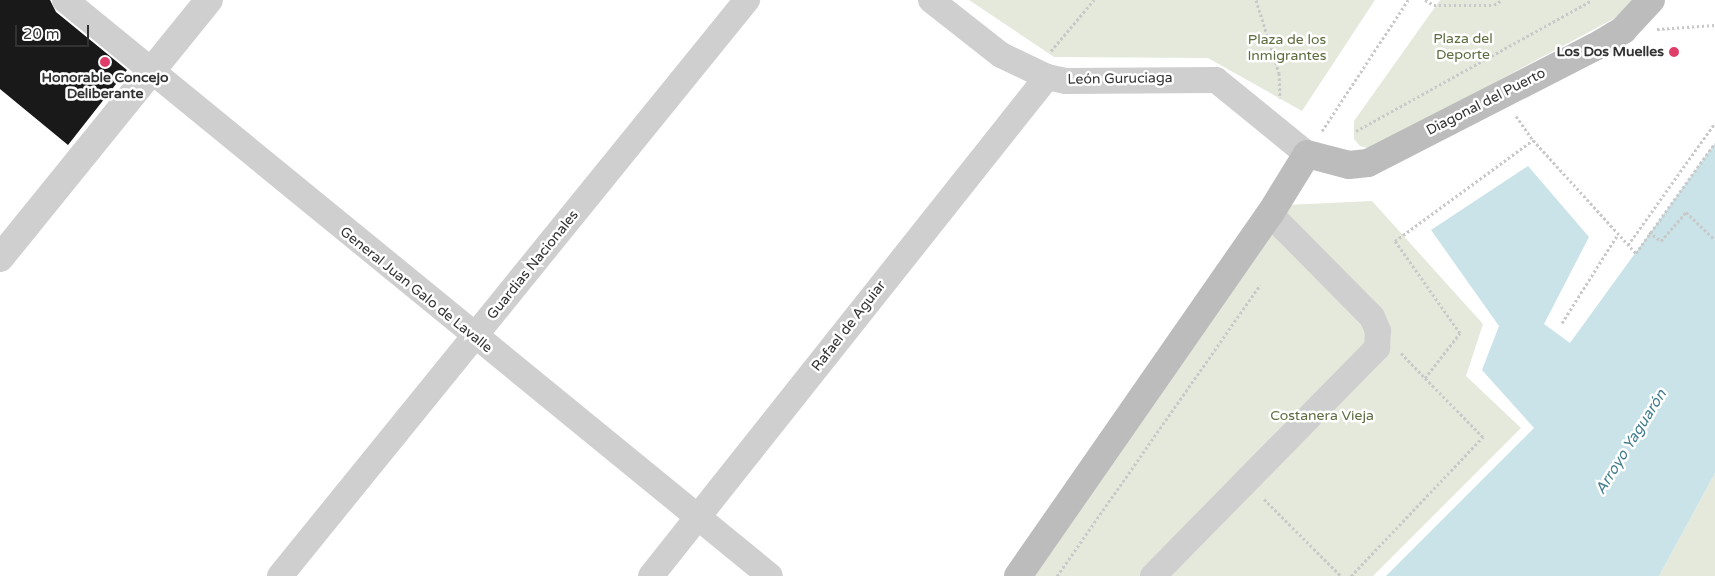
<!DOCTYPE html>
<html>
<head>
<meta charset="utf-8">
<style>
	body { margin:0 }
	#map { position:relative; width:1715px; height:576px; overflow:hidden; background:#fff; font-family:"Varela Round",sans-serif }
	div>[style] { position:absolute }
	.green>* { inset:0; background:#e5e9dc }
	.water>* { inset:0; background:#c9e3e8 }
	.building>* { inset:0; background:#191919 }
	.path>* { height:3px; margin-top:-1.5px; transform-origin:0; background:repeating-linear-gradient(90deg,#c9c9c9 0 2.5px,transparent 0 5px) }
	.minor>* { height:26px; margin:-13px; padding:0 13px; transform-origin:13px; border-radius:13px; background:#cfcfcf }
	.tertiary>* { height:28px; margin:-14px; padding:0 14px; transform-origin:14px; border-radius:14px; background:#cfcfcf }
	.secondary>* { height:28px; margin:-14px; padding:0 14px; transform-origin:14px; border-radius:14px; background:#bcbcbc }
	.dots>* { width:14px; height:14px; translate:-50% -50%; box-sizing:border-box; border:2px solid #fff; border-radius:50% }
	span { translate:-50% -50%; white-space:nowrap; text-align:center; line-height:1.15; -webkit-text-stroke:5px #fff; paint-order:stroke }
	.park-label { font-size:14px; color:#5e6d40 }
	.poi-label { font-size:14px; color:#323232; font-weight:700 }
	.right { translate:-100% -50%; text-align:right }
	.street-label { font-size:14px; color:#323232 }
	.water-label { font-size:15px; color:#407d8c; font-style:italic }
	.scale { position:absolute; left:15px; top:25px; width:74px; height:22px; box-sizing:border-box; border:2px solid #323232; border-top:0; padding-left:6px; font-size:15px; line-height:18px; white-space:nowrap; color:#323232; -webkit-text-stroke:4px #fff; paint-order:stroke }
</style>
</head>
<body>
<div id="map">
	<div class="green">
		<i style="clip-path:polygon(969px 0,1375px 0,1302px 111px,1208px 58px,1054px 57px)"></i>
		<i style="clip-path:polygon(1440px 0,1635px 0,1615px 18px,1371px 149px,1360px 146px,1354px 139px,1354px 121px)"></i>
		<i style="clip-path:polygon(1372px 201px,1483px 324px,1466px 376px,1521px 428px,1373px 576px,1033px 576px,1286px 205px)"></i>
		<i style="clip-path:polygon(1715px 473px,1715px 576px,1659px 576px)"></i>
	</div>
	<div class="water">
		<i style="clip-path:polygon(1715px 143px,1715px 473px,1659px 576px,1386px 576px,1534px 428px,1482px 370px,1499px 326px,1431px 230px,1528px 166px,1589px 237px,1544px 324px,1570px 343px)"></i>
	</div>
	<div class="building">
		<i style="clip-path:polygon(0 0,50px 0,56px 12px,127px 70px,68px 145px,0 89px)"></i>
	</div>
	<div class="path">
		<i style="left:1256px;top:0;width:77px;rotate:72.5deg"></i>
		<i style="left:1279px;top:73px;width:25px;rotate:88deg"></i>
		<i style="left:1425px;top:0;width:10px;rotate:29deg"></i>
		<i style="left:1434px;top:5px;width:60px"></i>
		<i style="left:1494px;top:5px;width:9px;rotate:-32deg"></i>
		<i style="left:1657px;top:29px;width:58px;rotate:-3.9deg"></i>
		<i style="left:1051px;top:51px;width:67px;rotate:-49.9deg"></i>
		<i style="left:1516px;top:116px;width:29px;rotate:55deg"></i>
		<i style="left:1322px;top:131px;width:157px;rotate:-56.7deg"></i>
		<i style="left:1356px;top:131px;width:270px;rotate:-29deg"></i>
		<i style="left:1649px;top:232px;width:15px;rotate:37deg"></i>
		<i style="left:1661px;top:241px;width:38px;rotate:-49deg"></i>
		<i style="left:1686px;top:212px;width:40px;rotate:44deg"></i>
		<i style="left:1628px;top:245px;width:150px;rotate:-54.5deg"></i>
		<i style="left:1562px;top:323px;width:105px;rotate:-57.8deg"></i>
		<i style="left:1401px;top:353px;width:35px;rotate:46deg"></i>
		<i style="left:1264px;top:499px;width:109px;rotate:45deg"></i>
		<i style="left:1057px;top:576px;width:355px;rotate:-55.1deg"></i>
		<i style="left:1351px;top:576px;width:192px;rotate:-46.5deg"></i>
		<i style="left:1483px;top:437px;width:83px;rotate:-134.5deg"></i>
		<i style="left:1425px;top:378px;width:57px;rotate:-52.1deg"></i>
		<i style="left:1460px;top:333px;width:113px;rotate:-125.2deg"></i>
		<i style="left:1395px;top:241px;width:171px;rotate:-36.2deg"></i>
		<i style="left:1533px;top:140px;width:153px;rotate:47.7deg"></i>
		<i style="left:1636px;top:253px;width:135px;rotate:-54.3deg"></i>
	</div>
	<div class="minor">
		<i style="left:65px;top:0;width:910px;rotate:39.25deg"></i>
		<i style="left:931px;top:0;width:89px;rotate:38.2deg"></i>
		<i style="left:1001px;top:55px;width:51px;rotate:25.6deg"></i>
		<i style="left:1047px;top:77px;width:19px;rotate:12deg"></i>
		<i style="left:1066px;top:81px;width:150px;rotate:-0.4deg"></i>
		<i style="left:1216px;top:80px;width:117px;rotate:39.1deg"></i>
		<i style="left:280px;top:576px;width:742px;rotate:-50.97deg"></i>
		<i style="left:651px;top:576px;width:637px;rotate:-51.56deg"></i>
		<i style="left:1153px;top:576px;width:320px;rotate:-45.5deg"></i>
		<i style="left:1377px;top:348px;width:17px;rotate:-87deg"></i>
		<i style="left:1378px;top:331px;width:15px;rotate:-113deg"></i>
		<i style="left:1372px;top:317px;width:145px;rotate:-134.7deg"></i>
	</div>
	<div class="tertiary">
		<i style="left:0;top:258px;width:332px;rotate:-51deg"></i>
	</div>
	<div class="secondary">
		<i style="left:1018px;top:576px;width:441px;rotate:-55.2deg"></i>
		<i style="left:1270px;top:214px;width:70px;rotate:-58.3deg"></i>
		<i style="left:1307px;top:154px;width:43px;rotate:14.7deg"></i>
		<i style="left:1349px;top:165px;width:19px;rotate:-6deg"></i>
		<i style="left:1368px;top:163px;width:255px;rotate:-27.1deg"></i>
		<i style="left:1595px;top:47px;width:33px;rotate:-31deg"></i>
		<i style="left:1623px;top:30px;width:41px;rotate:-47deg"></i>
	</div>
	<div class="dots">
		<i style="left:1674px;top:52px;background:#df3e6a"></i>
		<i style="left:105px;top:62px;background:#df3e6a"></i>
	</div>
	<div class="park-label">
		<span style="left:1463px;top:47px">Plaza del<br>Deporte</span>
		<span style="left:1287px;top:48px">Plaza de los<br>Inmigrantes</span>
		<span style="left:1322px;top:416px">Costanera Vieja</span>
	</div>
	<div class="poi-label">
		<span class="right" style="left:1664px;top:52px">Los Dos Muelles</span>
		<span style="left:105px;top:86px">Honorable Concejo<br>Deliberante</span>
	</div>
	<div class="street-label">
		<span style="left:1120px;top:79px;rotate:-1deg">León Guruciaga</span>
		<span style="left:1486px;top:102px;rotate:-27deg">Diagonal del Puerto</span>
		<span style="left:533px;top:265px;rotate:-51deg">Guardias Nacionales</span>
		<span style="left:416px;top:290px;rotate:39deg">General Juan Galo de Lavalle</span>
		<span style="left:849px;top:326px;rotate:-52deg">Rafael de Aguiar</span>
	</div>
	<div class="water-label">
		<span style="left:1631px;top:442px;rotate:-58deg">Arroyo Yaguarón</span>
	</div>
	<div class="scale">20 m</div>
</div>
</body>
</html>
